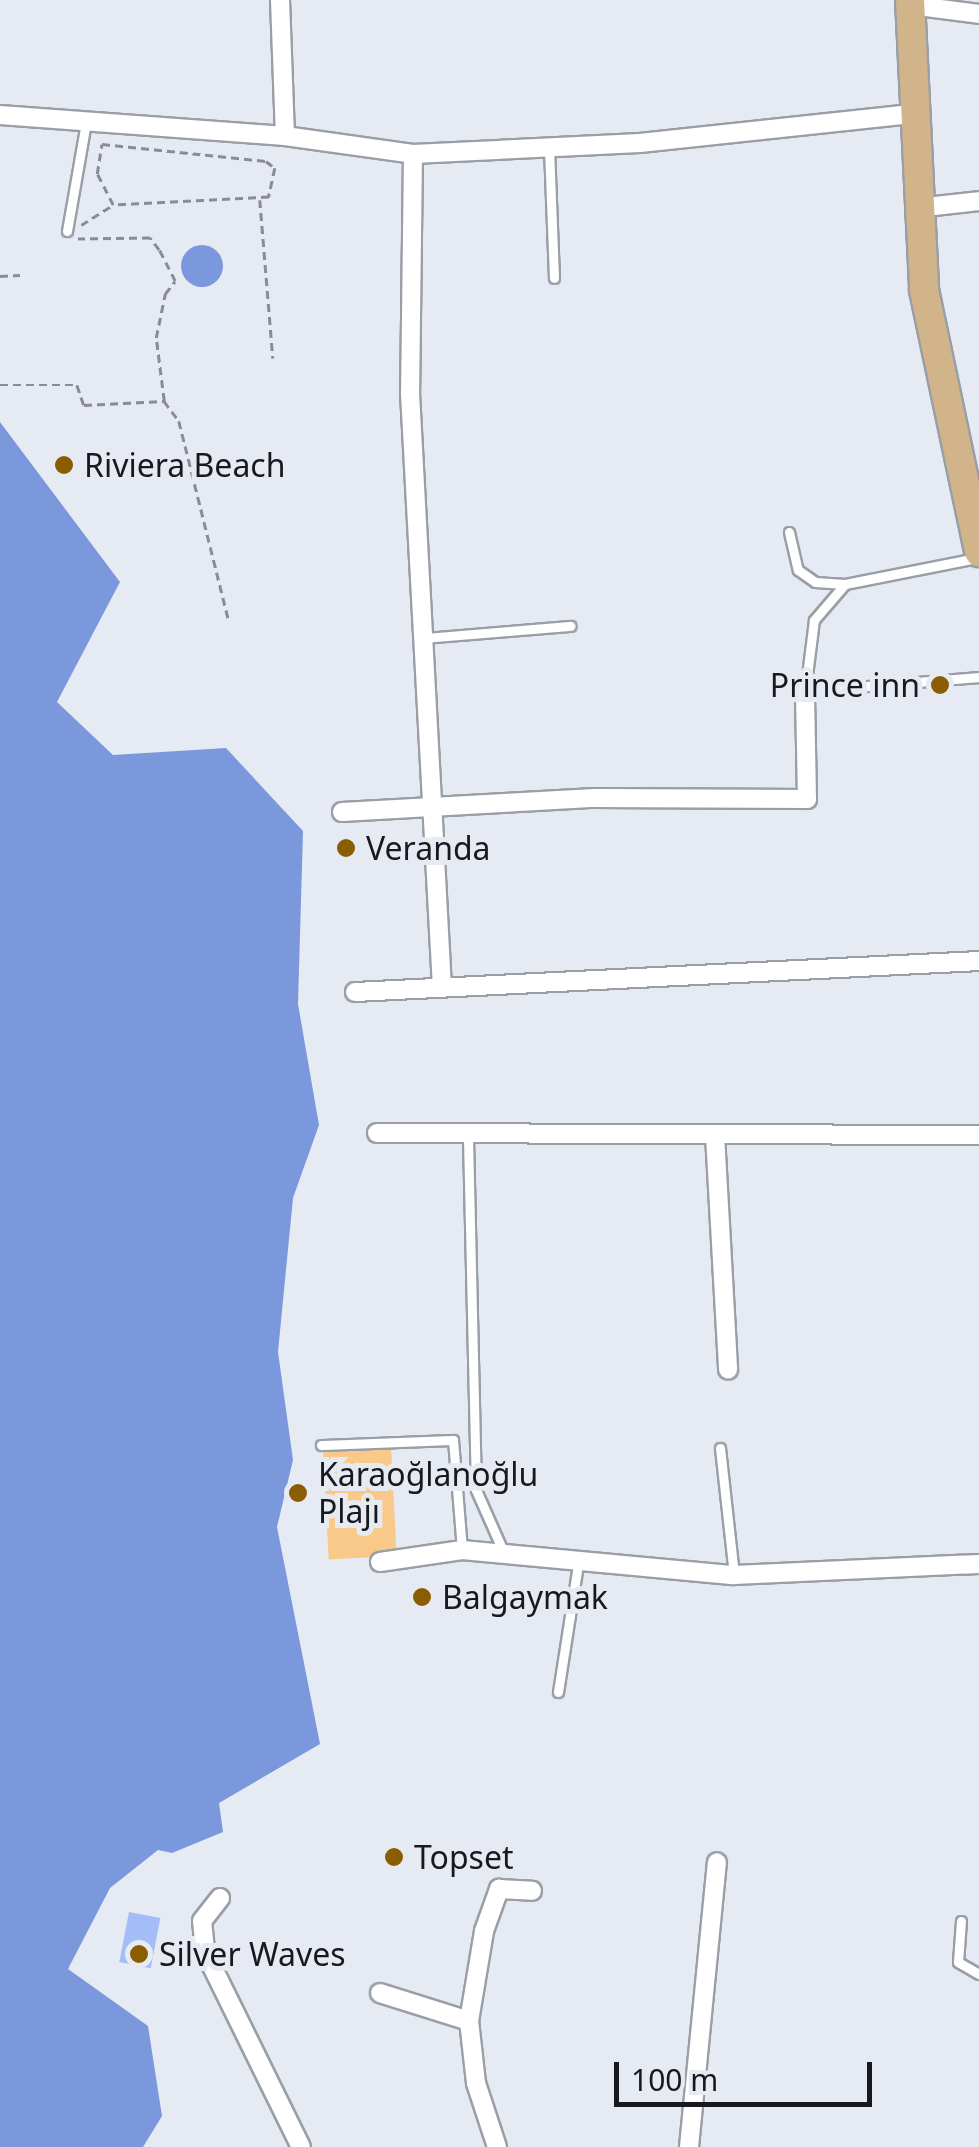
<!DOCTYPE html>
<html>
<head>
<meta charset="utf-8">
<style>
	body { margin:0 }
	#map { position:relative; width:979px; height:2147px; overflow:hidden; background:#e6eaf3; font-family:"Noto Sans",sans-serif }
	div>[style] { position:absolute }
	.green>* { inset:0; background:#f8c989; transform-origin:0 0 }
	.water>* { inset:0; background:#7c98dd }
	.round { border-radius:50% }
	.building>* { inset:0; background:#a4bdf6; transform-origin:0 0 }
	.path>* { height:2.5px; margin-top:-1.25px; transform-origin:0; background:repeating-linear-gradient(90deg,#8a8c93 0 8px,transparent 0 13px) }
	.roads { filter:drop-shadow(2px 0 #9a9ea6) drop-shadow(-2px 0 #9a9ea6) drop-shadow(0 2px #9a9ea6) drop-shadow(0 -2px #9a9ea6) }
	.lane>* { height:9px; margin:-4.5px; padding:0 4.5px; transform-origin:4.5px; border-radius:4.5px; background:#fff }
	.street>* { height:18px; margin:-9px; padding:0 9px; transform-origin:9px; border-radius:9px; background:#fff }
	.primary>* { height:28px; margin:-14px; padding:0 14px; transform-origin:14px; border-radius:14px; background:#d1b489 }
	.dots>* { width:28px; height:28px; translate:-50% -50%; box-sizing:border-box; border:5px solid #e6eaf3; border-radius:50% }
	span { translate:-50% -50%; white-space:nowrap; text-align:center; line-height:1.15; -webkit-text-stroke:10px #e6eaf3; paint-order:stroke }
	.poi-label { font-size:32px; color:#18191d }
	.left { translate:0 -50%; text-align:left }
	.right { translate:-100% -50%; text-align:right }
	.scale { position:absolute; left:614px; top:2062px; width:258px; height:45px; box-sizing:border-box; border:5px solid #18191d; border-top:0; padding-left:12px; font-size:30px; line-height:35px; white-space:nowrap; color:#18191d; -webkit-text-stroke:8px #e6eaf3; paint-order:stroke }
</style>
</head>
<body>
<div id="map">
	<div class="green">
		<i style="left:391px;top:1448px;width:108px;height:68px;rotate:87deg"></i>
	</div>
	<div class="water">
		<i class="round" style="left:181px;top:245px;width:42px;height:42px"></i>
		<i style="clip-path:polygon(0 422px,120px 582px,57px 702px,113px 755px,226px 748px,303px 831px,298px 1004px,319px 1125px,293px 1198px,278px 1352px,293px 1460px,277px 1527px,320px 1744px,219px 1803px,223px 1832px,172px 1853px,158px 1850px,110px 1888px,68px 1969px,148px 2026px,162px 2116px,143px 2147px,0 2147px)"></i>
	</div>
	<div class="building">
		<i style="left:129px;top:1912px;width:32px;height:51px;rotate:11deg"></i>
	</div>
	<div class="path">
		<i style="left:260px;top:200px;width:159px;rotate:85.3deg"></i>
		<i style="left:81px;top:225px;width:38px;rotate:-32deg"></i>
		<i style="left:113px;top:205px;width:35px;rotate:-117deg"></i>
		<i style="left:97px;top:174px;width:30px;rotate:-81deg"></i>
		<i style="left:102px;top:144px;width:165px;rotate:5.9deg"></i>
		<i style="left:266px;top:161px;width:11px;rotate:38deg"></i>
		<i style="left:275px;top:168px;width:30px;rotate:102deg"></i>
		<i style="left:269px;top:197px;width:156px;rotate:177.1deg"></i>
		<i style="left:0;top:276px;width:20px;rotate:-3deg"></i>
		<i style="left:0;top:385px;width:77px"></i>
		<i style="left:77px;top:385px;width:21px;rotate:71deg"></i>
		<i style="left:84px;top:405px;width:80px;rotate:-2.9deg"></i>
		<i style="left:164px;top:401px;width:64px;rotate:-97.2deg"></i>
		<i style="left:156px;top:338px;width:45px;rotate:-78.4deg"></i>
		<i style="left:165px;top:294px;width:16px;rotate:-52deg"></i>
		<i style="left:175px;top:281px;width:35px;rotate:-117deg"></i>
		<i style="left:159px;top:250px;width:15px;rotate:-127deg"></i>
		<i style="left:150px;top:238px;width:72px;rotate:179.2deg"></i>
		<i style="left:164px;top:401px;width:25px;rotate:53deg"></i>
		<i style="left:179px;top:421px;width:207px;rotate:76deg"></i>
	</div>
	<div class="roads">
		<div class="lane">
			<i style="left:549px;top:148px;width:130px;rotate:87.8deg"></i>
			<i style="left:67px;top:231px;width:111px;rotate:-80.1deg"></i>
			<i style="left:789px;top:532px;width:39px;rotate:77deg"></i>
			<i style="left:798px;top:570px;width:21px;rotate:35deg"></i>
			<i style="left:815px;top:582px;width:30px;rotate:4deg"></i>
			<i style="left:845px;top:584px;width:134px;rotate:-11.2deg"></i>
			<i style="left:845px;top:584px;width:48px;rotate:130.7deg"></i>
			<i style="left:814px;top:620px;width:72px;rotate:97.2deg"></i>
			<i style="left:805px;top:691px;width:175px;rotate:-4.6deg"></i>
			<i style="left:424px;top:638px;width:147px;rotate:-4.7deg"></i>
			<i style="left:468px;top:1138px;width:352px;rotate:88.7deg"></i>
			<i style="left:476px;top:1490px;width:67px;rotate:66.1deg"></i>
			<i style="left:321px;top:1445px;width:132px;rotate:-2.2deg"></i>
			<i style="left:453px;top:1440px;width:110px;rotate:85.3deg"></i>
			<i style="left:720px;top:1448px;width:128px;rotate:83.7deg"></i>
			<i style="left:558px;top:1692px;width:130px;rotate:-81.1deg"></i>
			<i style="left:961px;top:1921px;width:41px;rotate:94.2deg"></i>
			<i style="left:958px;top:1962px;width:24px;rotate:30deg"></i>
		</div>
		<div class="street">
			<i style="left:280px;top:0;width:136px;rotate:87.9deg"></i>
			<i style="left:910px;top:5px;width:70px;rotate:7.4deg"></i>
			<i style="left:0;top:115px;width:286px;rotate:4.2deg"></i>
			<i style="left:285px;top:136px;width:129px;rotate:8deg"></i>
			<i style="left:413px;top:154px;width:227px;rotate:-2.8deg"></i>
			<i style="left:640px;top:143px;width:273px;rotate:-6.1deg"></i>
			<i style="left:413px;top:154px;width:239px;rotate:90.7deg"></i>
			<i style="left:410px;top:393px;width:595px;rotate:86.92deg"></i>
			<i style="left:917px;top:208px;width:62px;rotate:-6.4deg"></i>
			<i style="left:342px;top:812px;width:253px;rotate:-3.2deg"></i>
			<i style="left:595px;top:798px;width:212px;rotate:0.3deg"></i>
			<i style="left:807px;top:799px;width:108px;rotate:-91.1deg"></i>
			<i style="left:355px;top:992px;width:625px;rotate:-2.84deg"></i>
			<i style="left:377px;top:1133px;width:602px;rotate:0.19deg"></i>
			<i style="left:715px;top:1135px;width:235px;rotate:86.8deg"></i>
			<i style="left:380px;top:1562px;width:83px;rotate:-8.3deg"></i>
			<i style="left:462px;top:1550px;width:273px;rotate:5.3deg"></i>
			<i style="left:734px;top:1575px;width:245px;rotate:-2.6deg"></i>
			<i style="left:220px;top:1898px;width:29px;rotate:128deg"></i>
			<i style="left:202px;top:1921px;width:31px;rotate:84deg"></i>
			<i style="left:205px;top:1952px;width:217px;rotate:63.8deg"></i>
			<i style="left:380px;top:1993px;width:93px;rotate:17.5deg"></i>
			<i style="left:497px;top:2147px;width:67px;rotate:-108.2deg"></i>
			<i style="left:476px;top:2083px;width:62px;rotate:-96.4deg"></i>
			<i style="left:469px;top:2021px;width:91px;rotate:-80.5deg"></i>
			<i style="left:484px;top:1931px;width:45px;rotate:-70.3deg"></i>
			<i style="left:499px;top:1889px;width:33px;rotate:3deg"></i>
			<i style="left:689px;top:2147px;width:286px;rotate:-84.4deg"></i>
		</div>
		<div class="primary">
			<i style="left:910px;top:0;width:290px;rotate:87.2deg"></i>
			<i style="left:924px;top:290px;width:268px;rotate:78.1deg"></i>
		</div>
	</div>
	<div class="dots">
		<i style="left:64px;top:465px;background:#8b5d02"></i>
		<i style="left:940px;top:685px;background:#8b5d02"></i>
		<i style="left:346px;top:848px;background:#8b5d02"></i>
		<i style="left:298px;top:1493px;background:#8b5d02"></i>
		<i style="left:422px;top:1597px;background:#8b5d02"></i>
		<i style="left:394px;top:1857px;background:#8b5d02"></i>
		<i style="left:139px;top:1954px;background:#8b5d02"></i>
	</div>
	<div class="poi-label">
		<span class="left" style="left:84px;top:465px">Riviera Beach</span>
		<span class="right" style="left:920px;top:685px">Prince inn</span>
		<span class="left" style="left:366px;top:848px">Veranda</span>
		<span class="left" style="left:318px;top:1493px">Karaoğlanoğlu<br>Plajı</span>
		<span class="left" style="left:442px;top:1597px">Balgaymak</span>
		<span class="left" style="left:414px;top:1857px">Topset</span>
		<span class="left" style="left:159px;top:1954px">Silver Waves</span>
	</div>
	<div class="scale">100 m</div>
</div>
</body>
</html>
